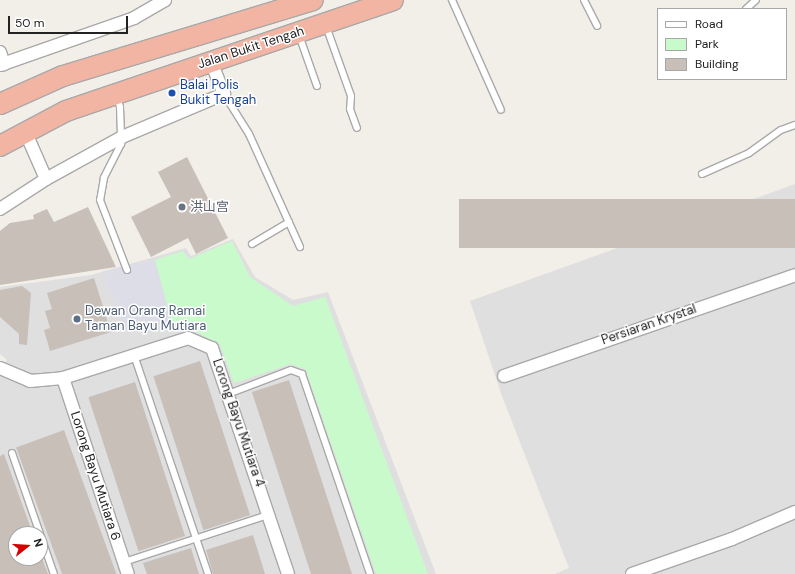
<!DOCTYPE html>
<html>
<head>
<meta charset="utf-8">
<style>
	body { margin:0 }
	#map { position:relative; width:795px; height:574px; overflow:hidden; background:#f2efe9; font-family:"DM Sans","Noto Sans SC",sans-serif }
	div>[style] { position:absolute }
	.residential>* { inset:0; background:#e0dfdf }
	.park>* { inset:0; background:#c8facc }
	.plaza>* { inset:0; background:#dddde8 }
	.building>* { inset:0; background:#c7bfb8; transform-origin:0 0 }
	.roads { filter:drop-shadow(1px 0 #a9a9a9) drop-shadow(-1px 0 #a9a9a9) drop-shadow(0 1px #a9a9a9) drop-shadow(0 -1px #a9a9a9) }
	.service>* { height:6px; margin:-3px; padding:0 3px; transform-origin:3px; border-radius:3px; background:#fff }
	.minor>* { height:12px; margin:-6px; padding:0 6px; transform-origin:6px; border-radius:6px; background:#fff }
	.trunk>* { height:20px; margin:-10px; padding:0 10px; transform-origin:10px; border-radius:10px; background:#f2b4a3 }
	.dots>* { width:11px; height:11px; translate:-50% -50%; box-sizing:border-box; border:2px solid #fff; border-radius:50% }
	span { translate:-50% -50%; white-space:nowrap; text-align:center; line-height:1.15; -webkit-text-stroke:3px #fff; paint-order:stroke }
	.street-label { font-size:13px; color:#222 }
	.transit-label { font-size:13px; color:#164399 }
	.left { translate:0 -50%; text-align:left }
	.worship-label { font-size:13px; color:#5b616d }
	.service-label { font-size:13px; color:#4e5e75 }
	.legend { position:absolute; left:657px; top:8px; width:130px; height:72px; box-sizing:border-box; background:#fff; border:1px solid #a7a7a7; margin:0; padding:5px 7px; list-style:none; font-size:12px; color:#222 }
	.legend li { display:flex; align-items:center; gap:8px; height:20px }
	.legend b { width:20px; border:1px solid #a7a7a7 }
	.north { position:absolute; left:8px; top:526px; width:40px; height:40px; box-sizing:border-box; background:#fff; border:1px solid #a7a7a7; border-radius:50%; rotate:73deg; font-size:11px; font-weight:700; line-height:16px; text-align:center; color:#222 }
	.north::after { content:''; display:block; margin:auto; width:14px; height:18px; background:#d40000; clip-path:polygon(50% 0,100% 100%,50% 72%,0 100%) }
	.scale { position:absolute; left:8px; top:16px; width:120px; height:18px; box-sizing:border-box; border:2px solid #222; border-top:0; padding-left:5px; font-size:12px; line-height:14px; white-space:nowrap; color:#222; -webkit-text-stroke:3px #fff; paint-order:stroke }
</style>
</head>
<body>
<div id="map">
	<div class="residential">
		<i style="clip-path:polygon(795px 184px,795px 574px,555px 574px,569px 568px,502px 396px,470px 301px)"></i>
		<i style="clip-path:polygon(evenodd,233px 239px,255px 277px,293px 300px,328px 292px,436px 574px,0 574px,0 368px,7px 360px,0 354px,0 287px,91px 275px,186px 248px,191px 256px,233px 239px,16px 534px,40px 534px,40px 558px,16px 558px,16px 534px)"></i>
	</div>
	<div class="park">
		<i style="clip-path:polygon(232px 241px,250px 277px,293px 306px,325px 297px,428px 574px,376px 574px,306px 370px,291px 364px,234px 383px,220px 345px,190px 328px,171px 321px,155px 260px,183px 251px,189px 259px)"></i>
	</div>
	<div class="plaza">
		<i style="clip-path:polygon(155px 260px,171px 321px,124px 331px,103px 271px)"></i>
	</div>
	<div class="building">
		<i style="clip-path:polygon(187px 157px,228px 238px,196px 254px,188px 238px,151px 257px,131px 217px,171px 197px,158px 172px)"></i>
		<i style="left:795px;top:199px;width:49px;height:336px;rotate:90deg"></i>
		<i style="clip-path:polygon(88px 207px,116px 267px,0 285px,0 231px,10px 223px,34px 219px,33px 215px,47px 209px,54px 222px)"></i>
		<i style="clip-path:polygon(94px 278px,111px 332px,50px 351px,44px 330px,50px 328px,45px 311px,52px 309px,47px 293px)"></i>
		<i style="clip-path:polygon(22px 286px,31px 293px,27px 345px,19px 344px,19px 334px,0 317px,0 290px)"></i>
		<i style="left:200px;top:361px;width:162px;height:49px;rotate:72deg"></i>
		<i style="left:289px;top:380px;width:204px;height:39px;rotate:72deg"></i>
		<i style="left:135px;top:382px;width:162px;height:49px;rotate:72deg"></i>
		<i style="left:64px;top:430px;width:153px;height:51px;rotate:70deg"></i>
		<i style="clip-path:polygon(4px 454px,33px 534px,16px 534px,16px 558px,40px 558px,40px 553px,48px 574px,0 574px,0 456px)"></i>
		<i style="clip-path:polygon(253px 535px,265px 574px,213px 574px,206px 550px)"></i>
		<i style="clip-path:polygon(191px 548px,199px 574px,147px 574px,143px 563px)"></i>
	</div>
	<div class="roads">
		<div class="service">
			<i style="left:452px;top:0;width:120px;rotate:66deg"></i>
			<i style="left:584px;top:0;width:29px;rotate:63deg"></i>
			<i style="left:746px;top:9px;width:13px;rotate:-42deg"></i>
			<i style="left:326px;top:26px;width:74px;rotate:70.3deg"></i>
			<i style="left:351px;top:96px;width:13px;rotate:94deg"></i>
			<i style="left:350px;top:109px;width:20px;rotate:70deg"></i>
			<i style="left:299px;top:35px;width:54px;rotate:70.6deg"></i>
			<i style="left:224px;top:94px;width:47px;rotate:58deg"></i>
			<i style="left:249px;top:134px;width:124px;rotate:65.7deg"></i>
			<i style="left:117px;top:96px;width:11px;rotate:75deg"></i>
			<i style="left:120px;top:107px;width:37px;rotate:88deg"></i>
			<i style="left:121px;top:144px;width:38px;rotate:117deg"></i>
			<i style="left:104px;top:178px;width:22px;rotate:100deg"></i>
			<i style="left:100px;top:200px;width:75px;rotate:68.9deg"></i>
			<i style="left:702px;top:174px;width:51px;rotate:-24.1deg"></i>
			<i style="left:749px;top:153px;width:39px;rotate:-36deg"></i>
			<i style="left:781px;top:130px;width:15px;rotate:-20deg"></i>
			<i style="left:252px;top:244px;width:43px;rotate:-30.7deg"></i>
			<i style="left:134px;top:355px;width:231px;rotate:71.3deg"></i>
			<i style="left:228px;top:394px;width:67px;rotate:-20.9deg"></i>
			<i style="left:291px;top:370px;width:12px;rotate:20deg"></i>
			<i style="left:302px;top:374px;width:211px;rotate:71.2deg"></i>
			<i style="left:12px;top:453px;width:128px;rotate:70.9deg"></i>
			<i style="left:124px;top:562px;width:151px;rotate:-18.1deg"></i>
		</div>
		<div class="minor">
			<i style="left:0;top:52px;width:13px;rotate:72deg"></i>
			<i style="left:0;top:65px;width:142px;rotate:-19.3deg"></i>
			<i style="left:134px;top:18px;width:36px;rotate:-30deg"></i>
			<i style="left:25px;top:131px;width:52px;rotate:66.4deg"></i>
			<i style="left:0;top:209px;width:55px;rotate:-33.1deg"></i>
			<i style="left:46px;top:179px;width:87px;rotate:-28.9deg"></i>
			<i style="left:122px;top:137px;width:111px;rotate:-22.9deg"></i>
			<i style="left:224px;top:94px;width:35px;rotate:-112deg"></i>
			<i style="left:0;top:368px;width:33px;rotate:23deg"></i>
			<i style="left:30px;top:381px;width:33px;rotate:-5deg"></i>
			<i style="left:63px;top:378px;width:131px;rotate:-17.7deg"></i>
			<i style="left:188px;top:338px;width:26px;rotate:23deg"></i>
			<i style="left:212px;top:348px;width:238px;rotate:71.4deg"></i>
			<i style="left:504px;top:376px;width:308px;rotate:-19.1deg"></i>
			<i style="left:63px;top:378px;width:206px;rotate:71.7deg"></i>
			<i style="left:632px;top:574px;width:106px;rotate:-19.3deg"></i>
			<i style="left:732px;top:539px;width:69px;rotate:-23.2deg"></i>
		</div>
		<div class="trunk">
			<i style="left:0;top:104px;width:69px;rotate:-24deg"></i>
			<i style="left:63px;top:76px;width:261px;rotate:-16.9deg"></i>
			<i style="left:0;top:146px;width:75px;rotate:-27.9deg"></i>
			<i style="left:66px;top:111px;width:345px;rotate:-18.7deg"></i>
		</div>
	</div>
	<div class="dots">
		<i style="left:172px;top:93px;background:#1a4fb4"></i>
		<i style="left:182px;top:207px;background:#6b7280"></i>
		<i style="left:77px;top:319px;background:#5c6f8a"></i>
	</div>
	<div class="street-label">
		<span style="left:251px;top:48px;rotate:-18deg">Jalan Bukit Tengah</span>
		<span style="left:649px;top:325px;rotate:-19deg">Persiaran Krystal</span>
		<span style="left:238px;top:423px;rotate:71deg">Lorong Bayu Mutiara 4</span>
		<span style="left:95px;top:476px;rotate:72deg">Lorong Bayu Mutiara 6</span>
	</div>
	<div class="transit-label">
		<span class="left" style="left:180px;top:93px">Balai Polis<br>Bukit Tengah</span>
	</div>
	<div class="worship-label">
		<span class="left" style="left:190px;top:207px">洪山宫</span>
	</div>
	<div class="service-label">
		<span class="left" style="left:85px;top:319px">Dewan Orang Ramai<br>Taman Bayu Mutiara</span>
	</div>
	<ul class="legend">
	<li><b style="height:5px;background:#fff"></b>Road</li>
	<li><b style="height:11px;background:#c8facc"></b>Park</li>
	<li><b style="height:11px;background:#c7bfb8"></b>Building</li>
	</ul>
	<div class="north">N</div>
	<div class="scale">50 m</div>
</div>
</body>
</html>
